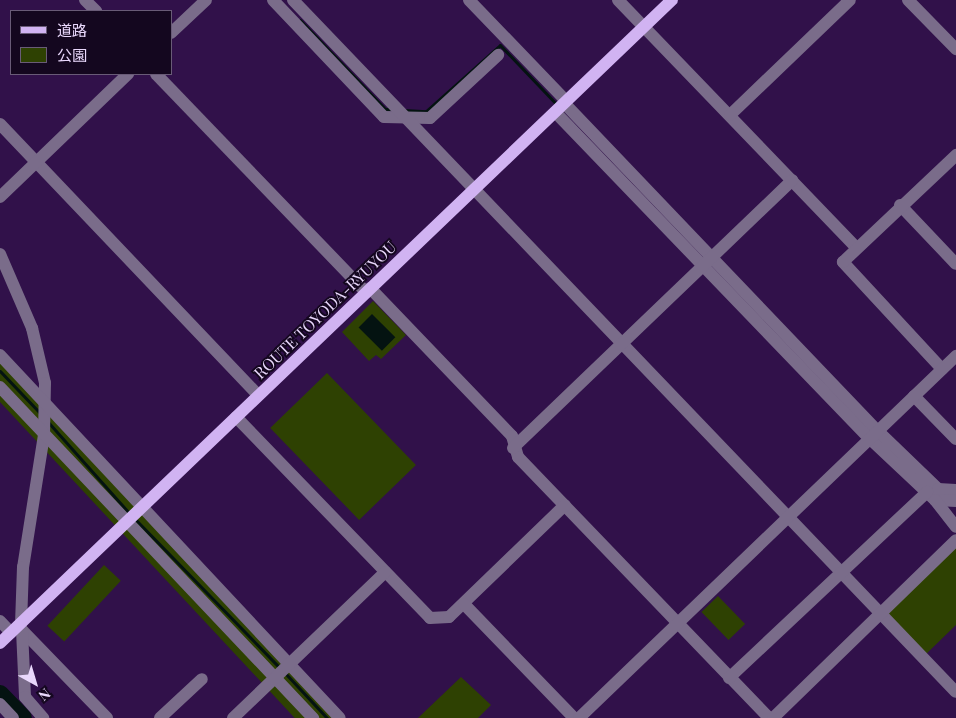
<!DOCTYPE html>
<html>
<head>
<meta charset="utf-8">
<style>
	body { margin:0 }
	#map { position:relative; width:956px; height:718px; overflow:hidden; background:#31114a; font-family:"Playfair Display","Noto Sans JP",serif }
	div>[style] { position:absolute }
	.green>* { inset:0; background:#2e4102; transform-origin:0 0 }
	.water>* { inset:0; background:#041311; transform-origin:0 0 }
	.stream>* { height:3px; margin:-1.5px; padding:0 1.5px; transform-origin:1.5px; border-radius:1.5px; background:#041311 }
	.river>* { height:18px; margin:-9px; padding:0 9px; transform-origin:9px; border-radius:9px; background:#041311 }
	.minor>* { height:12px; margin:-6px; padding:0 6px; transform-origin:6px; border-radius:6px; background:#7a6c8a }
	.major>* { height:12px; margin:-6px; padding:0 6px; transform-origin:6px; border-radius:6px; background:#d1b3f2 }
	span { translate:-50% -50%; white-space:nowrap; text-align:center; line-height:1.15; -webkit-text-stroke:4px #14071f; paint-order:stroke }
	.street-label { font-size:16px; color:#e9d8fc }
	.legend { position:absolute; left:10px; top:10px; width:162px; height:65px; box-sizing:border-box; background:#14071f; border:1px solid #695b77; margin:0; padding:6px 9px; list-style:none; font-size:15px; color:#e9d8fc }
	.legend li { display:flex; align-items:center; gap:10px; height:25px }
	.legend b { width:25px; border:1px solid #695b77 }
	.north { position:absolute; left:10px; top:658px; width:50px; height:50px; -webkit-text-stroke:4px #14071f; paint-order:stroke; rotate:141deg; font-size:14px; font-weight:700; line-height:20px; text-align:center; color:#e9d8fc }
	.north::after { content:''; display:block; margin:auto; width:18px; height:22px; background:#e9d8fc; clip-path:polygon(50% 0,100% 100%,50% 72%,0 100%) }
</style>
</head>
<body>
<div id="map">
	<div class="green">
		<i style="clip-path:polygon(373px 301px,406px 335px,381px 359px,376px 355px,369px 361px,342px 332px)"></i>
		<i style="left:0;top:358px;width:496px;height:30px;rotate:47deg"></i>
		<i style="left:327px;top:373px;width:128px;height:79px;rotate:46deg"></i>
		<i style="clip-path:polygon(956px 542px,956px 625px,923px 657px,884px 615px)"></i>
		<i style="left:104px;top:565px;width:23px;height:83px;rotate:43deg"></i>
		<i style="left:718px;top:596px;width:39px;height:23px;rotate:46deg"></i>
		<i style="clip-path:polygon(461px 677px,491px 705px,478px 718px,418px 718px)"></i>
		<i style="clip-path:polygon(0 685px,31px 718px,13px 718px,0 704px)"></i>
	</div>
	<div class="water">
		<i style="left:372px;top:314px;width:33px;height:19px;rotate:45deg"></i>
	</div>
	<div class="stream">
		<i style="left:300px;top:20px;width:123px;rotate:46.3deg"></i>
		<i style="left:385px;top:109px;width:8px"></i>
		<i style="left:404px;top:110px;width:22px;rotate:3deg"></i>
		<i style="left:426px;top:111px;width:99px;rotate:-41.7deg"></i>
		<i style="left:500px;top:45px;width:84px;rotate:46.4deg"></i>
		<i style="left:0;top:371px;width:59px;rotate:46.4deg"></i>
		<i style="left:48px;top:422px;width:125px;rotate:48.3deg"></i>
		<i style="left:135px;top:519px;width:209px;rotate:45.8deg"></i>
		<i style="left:285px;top:673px;width:62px;rotate:47deg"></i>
	</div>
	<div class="river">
		<i style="left:0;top:694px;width:33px;rotate:46deg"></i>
	</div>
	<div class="minor">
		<i style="left:85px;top:0;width:16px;rotate:45deg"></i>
		<i style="left:273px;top:0;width:161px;rotate:46.5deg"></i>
		<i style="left:384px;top:117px;width:46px;rotate:1.2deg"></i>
		<i style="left:430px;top:118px;width:93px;rotate:-42.8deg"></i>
		<i style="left:293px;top:0;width:958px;rotate:46.23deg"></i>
		<i style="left:469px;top:0;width:141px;rotate:46.1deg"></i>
		<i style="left:618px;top:0;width:343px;rotate:46.1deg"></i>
		<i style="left:908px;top:0;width:69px;rotate:45.6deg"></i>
		<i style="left:171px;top:33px;width:48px;rotate:-43.3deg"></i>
		<i style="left:156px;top:74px;width:303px;rotate:46.1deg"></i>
		<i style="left:565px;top:104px;width:453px;rotate:46.3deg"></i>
		<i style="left:878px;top:431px;width:83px;rotate:44deg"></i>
		<i style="left:938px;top:489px;width:18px;rotate:3deg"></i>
		<i style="left:556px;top:113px;width:453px;rotate:46.1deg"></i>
		<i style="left:870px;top:439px;width:89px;rotate:43.2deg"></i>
		<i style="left:935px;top:500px;width:21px;rotate:3deg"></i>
		<i style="left:730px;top:115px;width:166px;rotate:-43.8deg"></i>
		<i style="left:0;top:124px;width:374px;rotate:46.4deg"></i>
		<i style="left:0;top:197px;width:178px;rotate:-43.9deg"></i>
		<i style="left:900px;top:205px;width:81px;rotate:46.5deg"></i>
		<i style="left:0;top:254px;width:81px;rotate:66.6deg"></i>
		<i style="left:32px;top:328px;width:57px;rotate:76.7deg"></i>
		<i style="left:45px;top:383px;width:52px;rotate:91.1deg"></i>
		<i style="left:44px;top:435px;width:134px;rotate:99deg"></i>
		<i style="left:23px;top:567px;width:56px;rotate:92deg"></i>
		<i style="left:370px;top:288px;width:205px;rotate:46.2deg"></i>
		<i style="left:512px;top:436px;width:22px;rotate:74deg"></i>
		<i style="left:518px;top:457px;width:362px;rotate:46.1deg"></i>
		<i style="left:0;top:355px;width:497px;rotate:46.9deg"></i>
		<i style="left:942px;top:369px;width:146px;rotate:-132.8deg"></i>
		<i style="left:843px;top:262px;width:156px;rotate:-43.4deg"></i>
		<i style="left:0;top:387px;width:456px;rotate:46.6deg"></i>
		<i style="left:914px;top:396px;width:60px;rotate:45.7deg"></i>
		<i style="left:236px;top:417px;width:279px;rotate:46deg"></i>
		<i style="left:430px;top:618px;width:19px;rotate:-3deg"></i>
		<i style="left:449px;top:617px;width:161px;rotate:-44deg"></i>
		<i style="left:513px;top:448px;width:387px;rotate:-43.8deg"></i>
		<i style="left:935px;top:500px;width:34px;rotate:52deg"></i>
		<i style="left:464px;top:604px;width:158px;rotate:46deg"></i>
		<i style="left:0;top:621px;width:16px;rotate:47deg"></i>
		<i style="left:18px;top:626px;width:128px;rotate:45.9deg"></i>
		<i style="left:22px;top:630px;width:67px;rotate:87.4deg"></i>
		<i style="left:25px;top:697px;width:28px;rotate:49deg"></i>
		<i style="left:729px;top:678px;width:272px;rotate:-43.2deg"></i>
		<i style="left:0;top:704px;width:19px;rotate:47deg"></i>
		<i style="left:160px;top:718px;width:57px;rotate:-42.9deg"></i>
		<i style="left:233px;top:718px;width:211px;rotate:-43.8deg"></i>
		<i style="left:579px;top:718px;width:523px;rotate:-43.84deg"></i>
		<i style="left:773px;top:718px;width:255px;rotate:-44.2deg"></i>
	</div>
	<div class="major">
		<i style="left:0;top:643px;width:930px;rotate:-43.74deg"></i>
	</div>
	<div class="street-label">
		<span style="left:325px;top:310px;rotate:-44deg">ROUTE TOYODA-RYUYOU</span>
	</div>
	<ul class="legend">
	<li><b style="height:6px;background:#d1b3f2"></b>道路</li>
	<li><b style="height:14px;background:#2e4102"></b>公園</li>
	</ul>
	<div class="north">N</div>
</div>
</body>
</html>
